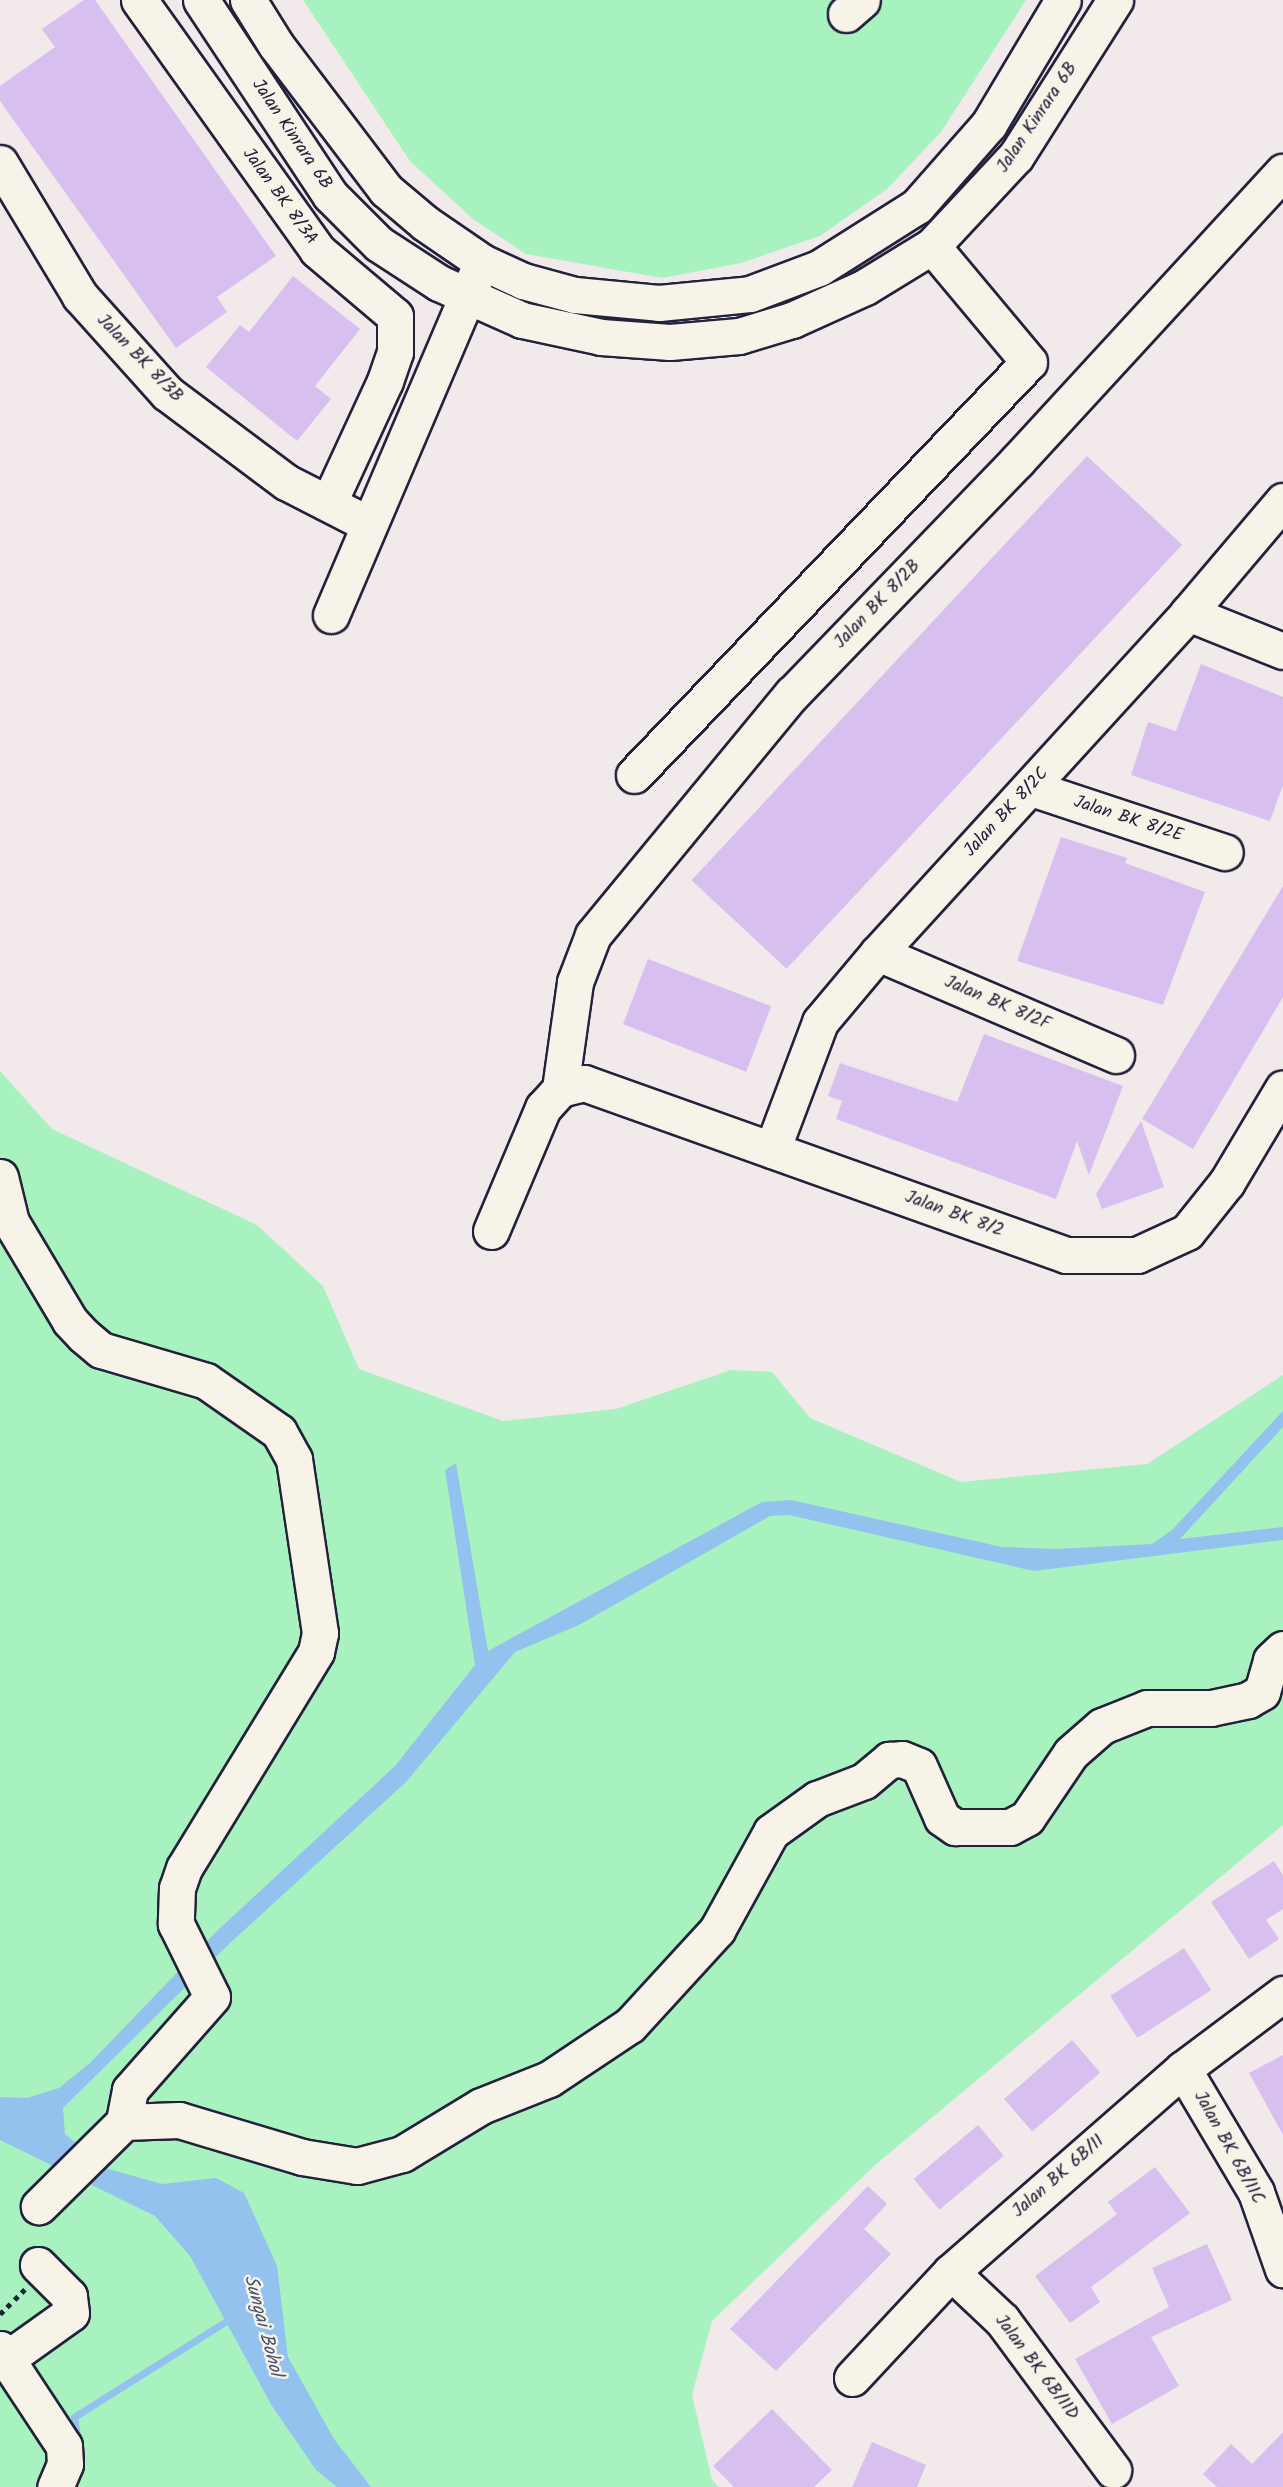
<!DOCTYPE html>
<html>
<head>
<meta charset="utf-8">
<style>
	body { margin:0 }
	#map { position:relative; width:1283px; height:2487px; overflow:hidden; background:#f1e9ea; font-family:Kalam,sans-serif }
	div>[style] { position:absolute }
	.green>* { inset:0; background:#a8f2c0 }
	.water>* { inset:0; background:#94c2ee }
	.stream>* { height:7px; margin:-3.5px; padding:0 3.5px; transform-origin:3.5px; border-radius:3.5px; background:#94c2ee }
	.building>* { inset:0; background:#d7c0f0; transform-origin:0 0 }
	.path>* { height:4.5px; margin-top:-2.25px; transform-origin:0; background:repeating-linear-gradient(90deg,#22223b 0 5px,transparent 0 10px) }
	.roads { filter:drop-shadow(2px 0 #22223b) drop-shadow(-2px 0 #22223b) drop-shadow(0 2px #22223b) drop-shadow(0 -2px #22223b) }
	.minor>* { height:35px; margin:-17.5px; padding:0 17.5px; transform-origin:17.5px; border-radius:17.5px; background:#f7f3e8 }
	span { translate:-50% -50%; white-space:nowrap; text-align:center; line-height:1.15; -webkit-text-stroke:5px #f7f3e8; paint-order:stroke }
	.street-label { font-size:18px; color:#22223b }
	.water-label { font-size:19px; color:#445271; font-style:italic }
</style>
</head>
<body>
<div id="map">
	<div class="green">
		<i style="clip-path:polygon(303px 0,1026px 0,941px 132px,887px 189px,820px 236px,741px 263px,662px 278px,526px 254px,473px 219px,410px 161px)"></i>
		<i style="clip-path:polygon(0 1071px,52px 1129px,257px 1225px,323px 1286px,359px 1369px,503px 1421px,616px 1409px,731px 1370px,772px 1372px,810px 1418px,961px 1482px,1147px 1464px,1283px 1375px,1283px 1825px,874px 2166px,712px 2321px,692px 2395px,712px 2480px,719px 2487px,0 2487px)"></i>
	</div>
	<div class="water">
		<i style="clip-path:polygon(1283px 1411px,1283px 1427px,1180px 1539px,1283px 1527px,1283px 1540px,1034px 1571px,789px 1515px,770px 1516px,579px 1625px,515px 1652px,406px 1782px,228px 1945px,63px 2108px,65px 2134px,105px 2168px,162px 2184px,216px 2178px,244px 2193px,277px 2266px,288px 2357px,334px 2439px,371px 2487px,337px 2487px,316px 2470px,272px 2406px,190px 2256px,155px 2216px,0 2140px,0 2097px,27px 2098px,59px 2088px,91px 2062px,217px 1931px,395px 1766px,475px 1665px,445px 1470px,456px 1463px,488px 1651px,762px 1502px,791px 1500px,1002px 1547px,1055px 1549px,1152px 1544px,1172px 1530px)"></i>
	</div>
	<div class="stream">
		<i style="left:78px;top:2442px;width:25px;rotate:-99deg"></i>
		<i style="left:74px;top:2417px;width:188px;rotate:-32.2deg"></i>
	</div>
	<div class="building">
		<i style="clip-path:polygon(84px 0,95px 0,276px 256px,217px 297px,227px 312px,176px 348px,0 101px,0 86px,55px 47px,42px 29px)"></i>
		<i style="clip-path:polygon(293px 276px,360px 329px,315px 386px,331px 399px,297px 441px,206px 367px,240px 325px,249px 332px)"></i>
		<i style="left:1087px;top:456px;width:130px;height:580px;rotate:43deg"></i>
		<i style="clip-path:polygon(1201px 664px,1283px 697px,1283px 785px,1270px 821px,1131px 775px,1148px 722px,1176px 731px)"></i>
		<i style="clip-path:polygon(1061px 837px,1127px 858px,1125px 863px,1205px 892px,1163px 1005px,1017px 961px)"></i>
		<i style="clip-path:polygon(1283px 886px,1283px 997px,1193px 1149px,1142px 1119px)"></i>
		<i style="left:648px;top:959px;width:132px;height:70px;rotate:21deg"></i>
		<i style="clip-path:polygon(984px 1034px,1123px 1086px,1089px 1175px,1077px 1141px,1056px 1199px,836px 1119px,842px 1101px,828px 1096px,840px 1063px,957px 1102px)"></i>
		<i style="clip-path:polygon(1141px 1121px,1164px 1187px,1102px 1209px,1096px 1194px)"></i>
		<i style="clip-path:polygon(1274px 1861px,1283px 1875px,1283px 1909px,1266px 1920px,1279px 1939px,1249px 1959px,1211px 1902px)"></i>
		<i style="left:1184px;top:1948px;width:50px;height:88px;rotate:57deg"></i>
		<i style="left:1072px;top:2040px;width:43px;height:90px;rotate:49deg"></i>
		<i style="clip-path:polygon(1283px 2055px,1283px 2135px,1249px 2073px)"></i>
		<i style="left:978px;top:2125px;width:40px;height:84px;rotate:50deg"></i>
		<i style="clip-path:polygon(1155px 2167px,1190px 2213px,1091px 2287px,1100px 2302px,1070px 2323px,1035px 2276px,1117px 2214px,1108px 2202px)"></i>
		<i style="clip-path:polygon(868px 2186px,887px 2204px,864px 2229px,891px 2254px,776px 2371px,730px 2329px)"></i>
		<i style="clip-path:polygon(1207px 2244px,1232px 2300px,1151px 2337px,1179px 2386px,1112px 2424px,1075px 2359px,1169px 2307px,1152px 2268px)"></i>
		<i style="clip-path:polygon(772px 2409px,832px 2470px,814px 2487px,734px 2487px,713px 2466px)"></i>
		<i style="clip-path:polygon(1283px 2432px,1283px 2487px,1217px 2487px,1203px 2474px,1231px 2444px,1252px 2464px)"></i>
		<i style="clip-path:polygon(872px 2442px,926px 2465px,917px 2487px,852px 2487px)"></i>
	</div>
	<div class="path">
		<i style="left:0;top:2314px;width:35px;rotate:-45deg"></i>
	</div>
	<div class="roads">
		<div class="minor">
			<i style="left:139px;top:0;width:307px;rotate:54.5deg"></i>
			<i style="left:317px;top:250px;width:102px;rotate:40.2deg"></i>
			<i style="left:395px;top:316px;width:36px;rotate:90deg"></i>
			<i style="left:395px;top:352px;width:31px;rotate:109deg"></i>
			<i style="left:385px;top:381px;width:133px;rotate:114.8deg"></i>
			<i style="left:201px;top:0;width:234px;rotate:56.5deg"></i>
			<i style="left:330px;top:195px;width:69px;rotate:45deg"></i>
			<i style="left:379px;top:244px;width:72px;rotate:33deg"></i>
			<i style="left:439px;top:283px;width:91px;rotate:24deg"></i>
			<i style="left:522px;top:320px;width:81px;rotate:12.1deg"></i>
			<i style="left:601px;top:337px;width:69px;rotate:4.1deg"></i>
			<i style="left:670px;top:342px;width:69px;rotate:-5deg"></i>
			<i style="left:739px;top:336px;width:55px;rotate:-16.8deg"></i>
			<i style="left:792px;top:320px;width:80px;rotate:-24.3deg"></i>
			<i style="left:865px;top:287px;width:79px;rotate:-31.5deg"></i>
			<i style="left:932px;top:246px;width:123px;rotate:-47deg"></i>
			<i style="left:1016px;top:156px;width:185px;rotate:-57.6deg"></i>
			<i style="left:248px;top:0;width:53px;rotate:58.1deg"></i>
			<i style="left:276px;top:45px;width:182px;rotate:52.8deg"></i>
			<i style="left:386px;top:190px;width:51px;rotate:40.2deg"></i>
			<i style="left:425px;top:223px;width:69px;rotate:34.4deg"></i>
			<i style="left:482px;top:262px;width:45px;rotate:24.9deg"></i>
			<i style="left:523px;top:281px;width:54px;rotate:15.1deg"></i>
			<i style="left:575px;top:295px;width:84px;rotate:5.4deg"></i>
			<i style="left:659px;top:303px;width:91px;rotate:-5.6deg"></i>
			<i style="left:750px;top:294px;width:74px;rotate:-20.6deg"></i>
			<i style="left:819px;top:268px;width:116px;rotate:-32.3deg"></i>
			<i style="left:917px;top:206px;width:109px;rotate:-48.7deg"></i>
			<i style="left:989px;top:124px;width:144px;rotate:-59.2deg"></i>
			<i style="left:846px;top:14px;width:21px;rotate:-41deg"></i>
			<i style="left:0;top:163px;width:155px;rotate:59deg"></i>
			<i style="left:80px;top:296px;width:130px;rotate:48.1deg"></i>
			<i style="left:167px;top:393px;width:149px;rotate:36.8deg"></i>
			<i style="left:286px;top:482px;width:92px;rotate:27.1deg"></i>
			<i style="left:1188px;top:613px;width:102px;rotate:21.8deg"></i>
			<i style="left:331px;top:615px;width:370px;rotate:-66.9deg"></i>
			<i style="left:634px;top:775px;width:571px;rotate:-46.28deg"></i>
			<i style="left:1029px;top:362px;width:151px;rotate:-129.9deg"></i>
			<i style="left:1031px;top:788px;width:204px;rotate:18.3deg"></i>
			<i style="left:878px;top:953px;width:259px;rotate:23.2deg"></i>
			<i style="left:560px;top:1089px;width:108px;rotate:-82deg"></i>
			<i style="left:575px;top:982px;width:50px;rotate:-69deg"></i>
			<i style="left:593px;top:935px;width:313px;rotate:-50.5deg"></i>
			<i style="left:792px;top:694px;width:324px;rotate:-46deg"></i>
			<i style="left:1017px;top:461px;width:393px;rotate:-47.4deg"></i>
			<i style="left:560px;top:1089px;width:25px;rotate:-14deg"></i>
			<i style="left:584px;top:1083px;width:512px;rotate:19.64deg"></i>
			<i style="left:1066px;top:1255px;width:71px"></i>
			<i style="left:1137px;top:1255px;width:55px;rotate:-24.7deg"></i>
			<i style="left:1187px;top:1232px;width:64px;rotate:-51.3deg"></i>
			<i style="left:1227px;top:1182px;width:109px;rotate:-59.2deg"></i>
			<i style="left:772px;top:1150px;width:137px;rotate:-69.4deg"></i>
			<i style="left:820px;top:1022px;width:90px;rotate:-50deg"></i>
			<i style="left:878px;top:953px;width:460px;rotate:-47.6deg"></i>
			<i style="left:1188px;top:613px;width:147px;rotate:-49.7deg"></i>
			<i style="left:0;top:1177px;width:46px;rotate:76.3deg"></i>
			<i style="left:11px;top:1222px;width:115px;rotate:59.2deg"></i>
			<i style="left:70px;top:1321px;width:19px;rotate:47deg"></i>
			<i style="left:83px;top:1335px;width:23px;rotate:40deg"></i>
			<i style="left:101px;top:1350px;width:109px;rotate:16.4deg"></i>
			<i style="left:206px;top:1381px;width:89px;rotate:34.9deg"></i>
			<i style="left:279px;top:1432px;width:31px;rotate:61deg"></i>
			<i style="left:294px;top:1459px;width:176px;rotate:81.5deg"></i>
			<i style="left:320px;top:1633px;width:19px;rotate:102deg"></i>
			<i style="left:316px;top:1652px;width:253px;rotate:121.4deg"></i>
			<i style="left:184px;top:1868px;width:21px;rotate:109deg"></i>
			<i style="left:177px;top:1888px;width:36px;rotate:92deg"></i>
			<i style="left:176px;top:1924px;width:81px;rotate:63.7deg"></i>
			<i style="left:212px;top:1997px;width:124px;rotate:131.4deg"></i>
			<i style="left:130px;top:2090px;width:33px;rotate:101deg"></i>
			<i style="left:124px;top:2122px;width:120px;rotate:135.3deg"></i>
			<i style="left:491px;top:1231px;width:134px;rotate:-67.1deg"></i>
			<i style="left:543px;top:1108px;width:25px;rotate:-48deg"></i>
			<i style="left:1183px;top:2069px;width:143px;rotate:59.3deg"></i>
			<i style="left:1256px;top:2192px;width:82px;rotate:70.7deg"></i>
			<i style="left:124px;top:2122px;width:55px;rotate:-2.1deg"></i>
			<i style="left:179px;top:2120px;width:128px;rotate:16.7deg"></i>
			<i style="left:302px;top:2157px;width:56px;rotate:9.3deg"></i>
			<i style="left:357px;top:2166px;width:47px;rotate:-14.9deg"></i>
			<i style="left:402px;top:2154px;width:92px;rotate:-31.3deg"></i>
			<i style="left:481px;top:2106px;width:73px;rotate:-21.7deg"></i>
			<i style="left:549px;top:2079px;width:97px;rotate:-33.7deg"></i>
			<i style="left:630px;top:2025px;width:129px;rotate:-47.5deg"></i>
			<i style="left:717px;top:1930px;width:112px;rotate:-61.1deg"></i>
			<i style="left:771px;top:1832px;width:57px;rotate:-35.7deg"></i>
			<i style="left:817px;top:1799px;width:50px;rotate:-21deg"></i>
			<i style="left:864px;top:1781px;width:33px;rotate:-40deg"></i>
			<i style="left:889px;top:1760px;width:13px;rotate:-4deg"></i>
			<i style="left:902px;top:1759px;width:18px;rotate:22deg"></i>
			<i style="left:919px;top:1766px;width:57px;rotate:66.1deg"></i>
			<i style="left:942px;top:1818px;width:16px;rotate:35deg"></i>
			<i style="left:955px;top:1827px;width:55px"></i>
			<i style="left:1010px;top:1827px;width:19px;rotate:-28deg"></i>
			<i style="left:1027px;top:1818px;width:78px;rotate:-55.9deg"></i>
			<i style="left:1071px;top:1753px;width:41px;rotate:-41.1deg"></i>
			<i style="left:1102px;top:1726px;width:48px;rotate:-21.8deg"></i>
			<i style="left:1147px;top:1708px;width:64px"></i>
			<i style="left:1211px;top:1708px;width:38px;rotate:-12deg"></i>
			<i style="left:1248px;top:1700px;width:16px;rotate:-30deg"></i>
			<i style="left:1262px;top:1692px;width:33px;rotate:-74deg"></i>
			<i style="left:1271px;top:1660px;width:16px;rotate:-43deg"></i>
			<i style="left:951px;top:2272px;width:70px;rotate:43.3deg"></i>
			<i style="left:1002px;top:2320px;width:187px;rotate:53.5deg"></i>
			<i style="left:0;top:2349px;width:116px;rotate:56.6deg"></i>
			<i style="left:64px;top:2446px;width:18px;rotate:87deg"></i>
			<i style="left:65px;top:2464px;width:25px;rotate:113deg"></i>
			<i style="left:8px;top:2358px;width:77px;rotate:-35.5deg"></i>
			<i style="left:71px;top:2313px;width:17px;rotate:-97deg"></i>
			<i style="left:69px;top:2296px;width:44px;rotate:-135deg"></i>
			<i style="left:852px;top:2378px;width:145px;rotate:-47deg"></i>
			<i style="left:951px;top:2272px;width:308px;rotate:-41.2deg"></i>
			<i style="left:1183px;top:2069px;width:125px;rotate:-36.9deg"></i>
		</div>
	</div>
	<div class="street-label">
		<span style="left:1038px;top:118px;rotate:-56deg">Jalan Kinrara 6B</span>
		<span style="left:291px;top:135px;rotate:56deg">Jalan Kinrara 6B</span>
		<span style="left:279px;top:197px;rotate:54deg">Jalan BK 8/3A</span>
		<span style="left:139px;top:359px;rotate:46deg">Jalan BK 8/3B</span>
		<span style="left:878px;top:605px;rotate:-46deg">Jalan BK 8/2B</span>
		<span style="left:1007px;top:813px;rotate:-47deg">Jalan BK 8/2C</span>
		<span style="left:1128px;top:820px;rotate:18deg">Jalan BK 8/2E</span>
		<span style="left:997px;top:1004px;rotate:23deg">Jalan BK 8/2F</span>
		<span style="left:954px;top:1215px;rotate:20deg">Jalan BK 8/2</span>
		<span style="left:1228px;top:2148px;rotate:61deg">Jalan BK 6B/11C</span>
		<span style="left:1059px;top:2177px;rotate:-41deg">Jalan BK 6B/11</span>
		<span style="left:1036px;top:2368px;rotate:53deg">Jalan BK 6B/11D</span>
	</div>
	<div class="water-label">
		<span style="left:262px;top:2326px;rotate:75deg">Sungai Bohol</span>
	</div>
</div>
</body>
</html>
